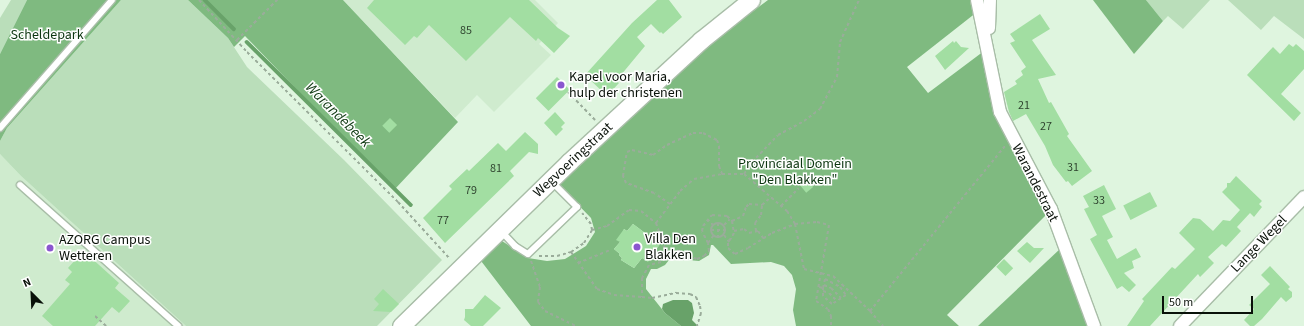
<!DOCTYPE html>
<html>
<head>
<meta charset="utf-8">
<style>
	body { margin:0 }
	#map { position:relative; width:1304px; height:326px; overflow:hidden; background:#dff5df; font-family:"Source Sans 3",sans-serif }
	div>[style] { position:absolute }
	.built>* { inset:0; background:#cfebce }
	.green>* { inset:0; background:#badeba }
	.forest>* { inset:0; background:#7fba80 }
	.water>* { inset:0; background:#68a269 }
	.stream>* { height:3.5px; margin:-1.75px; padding:0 1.75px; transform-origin:1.75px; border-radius:1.75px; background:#68a269 }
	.building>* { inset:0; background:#a2dea2; transform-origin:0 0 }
	.path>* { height:2px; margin-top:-1px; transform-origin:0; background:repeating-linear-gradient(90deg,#9aac9a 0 3px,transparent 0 6px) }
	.path>.ring { margin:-1px; padding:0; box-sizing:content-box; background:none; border:2px solid #9aac9a; border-radius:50% }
	.roads { filter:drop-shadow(1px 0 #a8bda7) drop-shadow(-1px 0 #a8bda7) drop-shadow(0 1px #a8bda7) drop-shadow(0 -1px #a8bda7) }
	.service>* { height:6px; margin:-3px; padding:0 3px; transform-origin:3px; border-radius:3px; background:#fff }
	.minor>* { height:12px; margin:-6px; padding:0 6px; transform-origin:6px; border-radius:6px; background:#fff }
	.secondary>* { height:17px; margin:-8.5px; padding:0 8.5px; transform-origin:8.5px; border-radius:8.5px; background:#fff }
	.dots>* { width:11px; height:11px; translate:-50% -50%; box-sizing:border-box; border:2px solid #fff; border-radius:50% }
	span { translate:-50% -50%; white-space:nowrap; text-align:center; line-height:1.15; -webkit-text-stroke:3px #fff; paint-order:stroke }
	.number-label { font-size:12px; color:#2f442f }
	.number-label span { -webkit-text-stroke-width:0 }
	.park-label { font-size:14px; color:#0c3610 }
	.poi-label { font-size:14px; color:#091109 }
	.left { translate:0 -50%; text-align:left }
	.street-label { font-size:14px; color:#091109 }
	.water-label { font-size:15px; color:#103a13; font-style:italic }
	.north { position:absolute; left:12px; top:274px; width:40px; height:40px; -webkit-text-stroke:3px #fff; paint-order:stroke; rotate:336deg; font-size:11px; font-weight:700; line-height:16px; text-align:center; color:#091109 }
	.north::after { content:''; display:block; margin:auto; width:14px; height:18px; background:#091109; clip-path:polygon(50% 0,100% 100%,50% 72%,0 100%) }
	.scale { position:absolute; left:1162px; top:296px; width:91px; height:18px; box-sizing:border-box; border:2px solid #091109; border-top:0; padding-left:5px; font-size:12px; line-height:14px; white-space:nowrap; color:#091109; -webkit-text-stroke:3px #fff; paint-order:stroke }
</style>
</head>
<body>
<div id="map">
	<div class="built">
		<i style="clip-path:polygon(343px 0,535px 0,558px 23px,539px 44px,551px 55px,494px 112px,477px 95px,455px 118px)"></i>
		<i style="clip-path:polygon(0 154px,21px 176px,186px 326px,0 326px)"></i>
	</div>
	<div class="green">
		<i style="clip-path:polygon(11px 0,27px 0,0 54px,0 18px)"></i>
		<i style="clip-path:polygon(121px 0,188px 0,228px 38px,247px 67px,344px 160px,442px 260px,377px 326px,186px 326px,21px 176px,0 154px,0 141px,7px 128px)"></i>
		<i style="clip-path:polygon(1146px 0,1210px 0,1183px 29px,1168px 16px,1163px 21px)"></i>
		<i style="clip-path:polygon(1228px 0,1304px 0,1304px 39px,1274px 16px,1261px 30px)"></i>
	</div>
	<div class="forest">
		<i style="clip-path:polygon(27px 0,121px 0,7px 128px,0 141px,0 54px)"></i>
		<i style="clip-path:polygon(188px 0,343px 0,458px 122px,394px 190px,245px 36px,234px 47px,228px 38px)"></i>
		<i style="clip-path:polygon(evenodd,768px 0,975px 0,977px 12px,907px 67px,928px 93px,984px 51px,996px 118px,1046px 215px,947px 315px,959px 326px,796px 326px,793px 310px,796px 289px,792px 275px,784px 266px,771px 262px,731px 264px,713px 245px,711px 245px,709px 255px,699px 261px,688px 260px,672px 250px,669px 252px,669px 260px,665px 265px,657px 269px,651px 269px,646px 279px,646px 289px,665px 313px,681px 326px,531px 326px,478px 257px,502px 241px,528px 258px,547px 261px,565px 259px,586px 246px,595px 232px,591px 218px,556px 182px,706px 46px,768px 0,633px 224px,649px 236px,651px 233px,656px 237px,655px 240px,660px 244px,648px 261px,642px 258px,634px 268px,621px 260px,622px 258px,619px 255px,620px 254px,614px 249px,620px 242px,624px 229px,627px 231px,633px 224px)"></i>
		<i style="clip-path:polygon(1093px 0,1146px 0,1163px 21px,1134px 54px)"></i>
		<i style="clip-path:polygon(1061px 248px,1087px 326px,978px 326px)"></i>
	</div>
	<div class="water">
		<i style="clip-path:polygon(673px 300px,688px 300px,692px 303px,694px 313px,692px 320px,698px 326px,681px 326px,665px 313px,662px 309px,663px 304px)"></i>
	</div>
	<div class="stream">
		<i style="left:205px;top:0;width:41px;rotate:45deg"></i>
		<i style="left:247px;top:42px;width:231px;rotate:44.8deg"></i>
	</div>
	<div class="building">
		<i style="clip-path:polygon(374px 0,529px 0,558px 28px,570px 36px,554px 53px,538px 38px,536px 41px,510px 17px,466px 61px,429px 25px,417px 38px,414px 36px,405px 45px,367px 8px)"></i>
		<i style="clip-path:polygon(657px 0,669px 0,682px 17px,663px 34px,661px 32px,660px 33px,651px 24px,637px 37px,645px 46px,616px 81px,619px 83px,607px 96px,585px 75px,632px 23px)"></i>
		<i style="clip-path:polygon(1040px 14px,1050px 29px,1032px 40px,1056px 75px,1038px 79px,1049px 103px,1051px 102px,1069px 134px,1067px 136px,1092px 171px,1072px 186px,1068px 181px,1066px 182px,1053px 165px,1045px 146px,1026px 114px,1013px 121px,1009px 112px,1004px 92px,1017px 84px,1015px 81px,1023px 75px,1021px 71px,1026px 67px,1010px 43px,1015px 41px,1010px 34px)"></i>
		<i style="clip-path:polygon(953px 41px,954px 43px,956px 41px,961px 47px,969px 48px,945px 70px,935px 56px)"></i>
		<i style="clip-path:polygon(1289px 44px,1293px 47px,1296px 44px,1304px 51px,1304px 69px,1281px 94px,1301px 113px,1294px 121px,1247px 75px,1273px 47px,1280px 54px)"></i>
		<i style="left:557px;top:77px;width:18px;height:30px;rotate:45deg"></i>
		<i style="clip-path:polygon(555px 112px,565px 123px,561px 127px,563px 129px,556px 136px,544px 123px)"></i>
		<i style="left:390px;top:118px;width:10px;height:11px;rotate:45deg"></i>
		<i style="clip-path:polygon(525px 132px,538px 144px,538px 154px,529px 152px,510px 171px,514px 176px,445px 243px,423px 218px,452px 189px,449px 186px,467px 169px,469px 171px,498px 143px,506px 151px)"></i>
		<i style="clip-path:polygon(1236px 176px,1262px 201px,1259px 204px,1262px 207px,1254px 217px,1250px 213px,1237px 227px,1241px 231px,1226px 247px,1222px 244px,1208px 257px,1214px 263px,1200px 277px,1198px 274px,1150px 326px,1127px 326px,1144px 301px,1142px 299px,1172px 267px,1175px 269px,1195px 249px,1179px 233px,1193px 218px,1200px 219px,1213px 231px,1223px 220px,1230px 221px,1240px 210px,1222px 192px,1227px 187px,1227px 183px,1230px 183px)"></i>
		<i style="left:805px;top:177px;width:13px;height:9px;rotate:51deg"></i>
		<i style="clip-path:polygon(1104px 185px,1116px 209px,1102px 216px,1113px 237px,1107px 240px,1117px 259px,1136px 248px,1141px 257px,1132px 261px,1134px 268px,1124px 273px,1136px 285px,1129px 292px,1122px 286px,1117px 289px,1090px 239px,1097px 235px,1084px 209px,1089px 207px,1083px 196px)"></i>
		<i style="left:1150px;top:192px;width:16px;height:30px;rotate:63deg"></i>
		<i style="clip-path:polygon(633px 224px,660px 244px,648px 262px,642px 258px,634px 268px,621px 260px,622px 258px,619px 255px,620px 254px,614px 249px,620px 242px,616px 240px,624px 229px,627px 231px)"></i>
		<i style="clip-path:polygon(1027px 242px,1034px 248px,1044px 248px,1030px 263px,1017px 251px)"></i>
		<i style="clip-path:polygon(88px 255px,119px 283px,115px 288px,130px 301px,119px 313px,112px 307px,95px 326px,53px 326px,42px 316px,70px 284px,65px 280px,72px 272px,68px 268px,77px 258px,81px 262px)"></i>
		<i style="left:1004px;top:259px;width:13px;height:11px;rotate:45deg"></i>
		<i style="clip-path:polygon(1270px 266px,1290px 287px,1288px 289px,1292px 292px,1292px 297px,1286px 302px,1281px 297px,1262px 319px,1254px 326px,1250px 326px,1244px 320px,1254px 309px,1249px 305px,1270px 284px,1261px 275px)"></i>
		<i style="clip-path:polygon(383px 289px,399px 304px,391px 312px,373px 311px,379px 304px,374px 299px)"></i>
		<i style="clip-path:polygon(485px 295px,501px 308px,483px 326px,471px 326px,464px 320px,465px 317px,465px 309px,473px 309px)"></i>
	</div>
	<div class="path">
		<i style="left:199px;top:0;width:71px;rotate:47.3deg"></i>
		<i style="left:247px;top:52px;width:213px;rotate:44.8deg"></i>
		<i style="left:398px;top:202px;width:77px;rotate:47.6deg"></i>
		<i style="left:237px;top:40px;width:57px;rotate:-45deg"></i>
		<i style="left:568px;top:92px;width:39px;rotate:46deg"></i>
		<i style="left:744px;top:174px;width:14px;rotate:-56deg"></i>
		<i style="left:752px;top:162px;width:37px;rotate:-46deg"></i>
		<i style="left:778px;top:135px;width:30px;rotate:-28deg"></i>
		<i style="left:804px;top:121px;width:20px;rotate:-37deg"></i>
		<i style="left:820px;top:109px;width:36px;rotate:-62deg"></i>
		<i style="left:837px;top:77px;width:35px;rotate:-85deg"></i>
		<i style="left:840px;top:42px;width:46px;rotate:-65.7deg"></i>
		<i style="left:670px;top:204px;width:19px;rotate:-145deg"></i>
		<i style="left:654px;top:193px;width:30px;rotate:-160deg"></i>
		<i style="left:626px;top:183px;width:8px;rotate:-113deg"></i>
		<i style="left:623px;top:176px;width:24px;rotate:-81deg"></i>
		<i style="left:627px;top:152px;width:5px;rotate:-22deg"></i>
		<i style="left:632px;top:150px;width:22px;rotate:13deg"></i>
		<i style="left:653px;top:155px;width:17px;rotate:-36deg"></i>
		<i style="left:667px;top:145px;width:29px;rotate:-25deg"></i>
		<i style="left:693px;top:133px;width:10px"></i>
		<i style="left:703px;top:133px;width:16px;rotate:27deg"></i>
		<i style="left:717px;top:140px;width:6px;rotate:72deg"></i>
		<i style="left:719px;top:146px;width:20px;rotate:90deg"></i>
		<i style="left:719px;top:166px;width:9px;rotate:69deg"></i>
		<i style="left:781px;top:206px;width:25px;rotate:-45deg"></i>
		<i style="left:707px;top:219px;width:8px;rotate:45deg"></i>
		<i style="left:732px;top:221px;width:12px;rotate:-24deg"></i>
		<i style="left:743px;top:216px;width:9px;rotate:-72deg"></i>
		<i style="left:746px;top:207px;width:4px;rotate:-45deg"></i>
		<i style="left:749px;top:204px;width:13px;rotate:4deg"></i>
		<i class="ring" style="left:711px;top:223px;width:12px;height:12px"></i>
		<i style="left:656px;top:223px;width:40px;rotate:-53deg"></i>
		<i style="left:680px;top:191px;width:18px;rotate:-41deg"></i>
		<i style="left:694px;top:179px;width:28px;rotate:-10deg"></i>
		<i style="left:722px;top:174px;width:22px"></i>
		<i style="left:744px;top:174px;width:57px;rotate:40.7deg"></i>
		<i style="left:787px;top:211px;width:15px;rotate:58deg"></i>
		<i style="left:795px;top:224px;width:46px;rotate:78.7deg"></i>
		<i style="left:804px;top:269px;width:30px;rotate:14deg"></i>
		<i style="left:833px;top:276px;width:51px;rotate:43.4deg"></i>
		<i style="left:870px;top:311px;width:20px;rotate:49deg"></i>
		<i style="left:718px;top:223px;width:15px;rotate:90deg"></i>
		<i style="left:724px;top:225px;width:8px;rotate:-45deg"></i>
		<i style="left:592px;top:230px;width:16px;rotate:-15deg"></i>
		<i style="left:607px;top:226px;width:27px;rotate:-36deg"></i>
		<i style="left:629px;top:210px;width:12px;rotate:5deg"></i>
		<i style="left:641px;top:211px;width:19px;rotate:39deg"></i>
		<i style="left:656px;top:223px;width:28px;rotate:71deg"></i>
		<i style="left:665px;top:249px;width:9px;rotate:96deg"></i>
		<i style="left:664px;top:258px;width:5px;rotate:127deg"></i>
		<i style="left:661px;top:262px;width:12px;rotate:166deg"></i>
		<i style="left:649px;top:265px;width:15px;rotate:118deg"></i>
		<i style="left:642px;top:278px;width:19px;rotate:90deg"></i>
		<i style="left:711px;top:230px;width:15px"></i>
		<i style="left:734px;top:231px;width:10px;rotate:-11deg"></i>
		<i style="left:744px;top:229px;width:6px;rotate:39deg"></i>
		<i style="left:749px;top:233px;width:9px;rotate:-13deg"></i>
		<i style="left:758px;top:231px;width:9px;rotate:54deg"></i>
		<i style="left:756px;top:231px;width:8px;rotate:-97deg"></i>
		<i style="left:755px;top:223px;width:10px;rotate:-53deg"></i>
		<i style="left:761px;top:215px;width:10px;rotate:-84deg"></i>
		<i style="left:762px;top:205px;width:12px;rotate:-42deg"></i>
		<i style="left:724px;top:235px;width:9px;rotate:54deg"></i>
		<i style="left:708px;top:243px;width:9px;rotate:-54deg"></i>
		<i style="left:665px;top:249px;width:15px;rotate:8deg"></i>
		<i style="left:680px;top:251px;width:9px;rotate:32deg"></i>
		<i style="left:688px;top:256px;width:9px;rotate:18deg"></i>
		<i style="left:697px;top:259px;width:8px;rotate:-23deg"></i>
		<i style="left:704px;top:256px;width:7px;rotate:-45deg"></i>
		<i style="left:709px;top:251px;width:8px;rotate:-97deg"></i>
		<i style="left:708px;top:243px;width:13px;rotate:-117deg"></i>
		<i style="left:702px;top:231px;width:5px;rotate:-79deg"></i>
		<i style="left:703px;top:226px;width:14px;rotate:-51deg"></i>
		<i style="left:712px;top:215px;width:15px;rotate:4deg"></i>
		<i style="left:727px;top:216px;width:7px;rotate:45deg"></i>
		<i style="left:732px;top:221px;width:12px;rotate:81deg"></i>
		<i style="left:734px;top:233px;width:12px;rotate:121deg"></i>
		<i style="left:728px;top:243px;width:5px;rotate:90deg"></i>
		<i style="left:728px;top:248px;width:9px;rotate:41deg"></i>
		<i style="left:735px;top:254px;width:14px;rotate:-25deg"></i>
		<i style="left:748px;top:248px;width:28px;rotate:-32deg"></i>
		<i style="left:772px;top:233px;width:25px;rotate:-21deg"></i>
		<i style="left:795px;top:224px;width:22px;rotate:-5deg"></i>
		<i style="left:817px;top:222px;width:12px;rotate:14deg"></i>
		<i style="left:829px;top:225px;width:77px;rotate:99.7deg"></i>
		<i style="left:816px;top:301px;width:14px;rotate:34deg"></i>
		<i style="left:828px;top:309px;width:8px;rotate:67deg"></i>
		<i style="left:831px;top:316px;width:10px;rotate:90deg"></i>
		<i style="left:571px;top:252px;width:45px;rotate:54.9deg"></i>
		<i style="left:597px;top:289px;width:18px;rotate:19deg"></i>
		<i style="left:614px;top:295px;width:28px;rotate:4deg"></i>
		<i style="left:642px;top:297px;width:10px;rotate:6deg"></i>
		<i style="left:652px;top:298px;width:25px;rotate:-12deg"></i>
		<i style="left:676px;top:293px;width:14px;rotate:4deg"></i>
		<i style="left:690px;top:294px;width:7px;rotate:27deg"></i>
		<i style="left:696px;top:297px;width:10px;rotate:66deg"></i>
		<i style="left:700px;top:306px;width:7px;rotate:82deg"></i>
		<i style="left:701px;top:313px;width:14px;rotate:107deg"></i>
		<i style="left:539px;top:256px;width:18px"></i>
		<i style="left:557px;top:256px;width:15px;rotate:-16deg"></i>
		<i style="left:571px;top:252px;width:16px;rotate:-35deg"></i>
		<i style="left:584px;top:243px;width:15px;rotate:-58deg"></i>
		<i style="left:592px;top:230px;width:6px;rotate:-99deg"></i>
		<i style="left:591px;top:224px;width:14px;rotate:-129deg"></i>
		<i style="left:531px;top:261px;width:28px;rotate:71deg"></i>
		<i style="left:540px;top:287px;width:15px;rotate:98deg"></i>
		<i style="left:538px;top:302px;width:11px;rotate:52deg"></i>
		<i style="left:545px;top:311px;width:34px;rotate:26deg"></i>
		<i style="left:578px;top:263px;width:35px;rotate:-22deg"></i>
		<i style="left:824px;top:285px;width:8px;rotate:23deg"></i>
		<i style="left:831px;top:288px;width:14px;rotate:45deg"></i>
		<i style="left:819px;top:287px;width:4px;rotate:14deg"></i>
		<i style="left:823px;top:288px;width:9px;rotate:-77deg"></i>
		<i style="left:825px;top:279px;width:17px;rotate:28deg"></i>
		<i style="left:840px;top:287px;width:10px;rotate:53deg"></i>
		<i style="left:846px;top:295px;width:17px;rotate:147deg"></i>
		<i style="left:832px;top:304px;width:12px;rotate:-138deg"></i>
		<i style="left:823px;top:296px;width:8px;rotate:-90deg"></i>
		<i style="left:823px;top:291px;width:6px;rotate:18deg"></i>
		<i style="left:829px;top:293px;width:11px;rotate:45deg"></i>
		<i style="left:870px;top:311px;width:213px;rotate:-50.7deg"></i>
		<i style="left:95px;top:316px;width:15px;rotate:42deg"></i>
	</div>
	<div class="roads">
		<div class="service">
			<i style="left:0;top:128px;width:170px;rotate:-48.8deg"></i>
			<i style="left:20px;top:185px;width:212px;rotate:41.7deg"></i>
			<i style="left:501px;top:231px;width:21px;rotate:47deg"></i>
			<i style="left:515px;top:246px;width:15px;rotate:32deg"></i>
			<i style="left:528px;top:254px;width:68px;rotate:-43.8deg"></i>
			<i style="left:577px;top:207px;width:38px;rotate:-135deg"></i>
		</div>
		<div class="minor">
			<i style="left:977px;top:0;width:114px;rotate:78.4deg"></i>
			<i style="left:1000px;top:112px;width:110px;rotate:62.3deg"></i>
			<i style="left:1051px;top:209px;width:125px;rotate:69.8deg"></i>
			<i style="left:989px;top:28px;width:28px;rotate:-88deg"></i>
			<i style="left:1180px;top:326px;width:179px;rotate:-46.1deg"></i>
		</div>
		<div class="secondary">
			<i style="left:401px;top:326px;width:236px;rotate:-44.3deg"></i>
			<i style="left:570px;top:161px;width:178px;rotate:-42.7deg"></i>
			<i style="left:701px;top:40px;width:64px;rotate:-38.7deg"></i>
		</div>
	</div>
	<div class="dots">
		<i style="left:561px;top:85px;background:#8b56cf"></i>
		<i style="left:637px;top:247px;background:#8b56cf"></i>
		<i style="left:50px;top:248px;background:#8b56cf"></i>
	</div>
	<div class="number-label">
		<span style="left:466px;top:31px">85</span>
		<span style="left:1024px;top:106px">21</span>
		<span style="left:1046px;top:127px">27</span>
		<span style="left:1073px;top:168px">31</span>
		<span style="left:496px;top:169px">81</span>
		<span style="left:471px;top:191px">79</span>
		<span style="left:1099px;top:201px">33</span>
		<span style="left:443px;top:221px">77</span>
	</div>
	<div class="park-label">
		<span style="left:47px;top:35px">Scheldepark</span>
		<span style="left:795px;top:172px">Provinciaal Domein<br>"Den Blakken"</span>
	</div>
	<div class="poi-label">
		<span class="left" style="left:569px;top:85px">Kapel voor Maria,<br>hulp der christenen</span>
		<span class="left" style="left:645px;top:247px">Villa Den<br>Blakken</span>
		<span class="left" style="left:59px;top:248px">AZORG Campus<br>Wetteren</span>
	</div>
	<div class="street-label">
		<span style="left:573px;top:160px;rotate:-43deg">Wegvoeringstraat</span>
		<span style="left:1035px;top:183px;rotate:63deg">Warandestraat</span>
		<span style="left:1259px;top:244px;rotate:-46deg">Lange Wegel</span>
	</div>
	<div class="water-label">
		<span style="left:338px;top:115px;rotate:45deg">Warandebeek</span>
	</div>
	<div class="north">N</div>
	<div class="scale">50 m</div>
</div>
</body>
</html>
